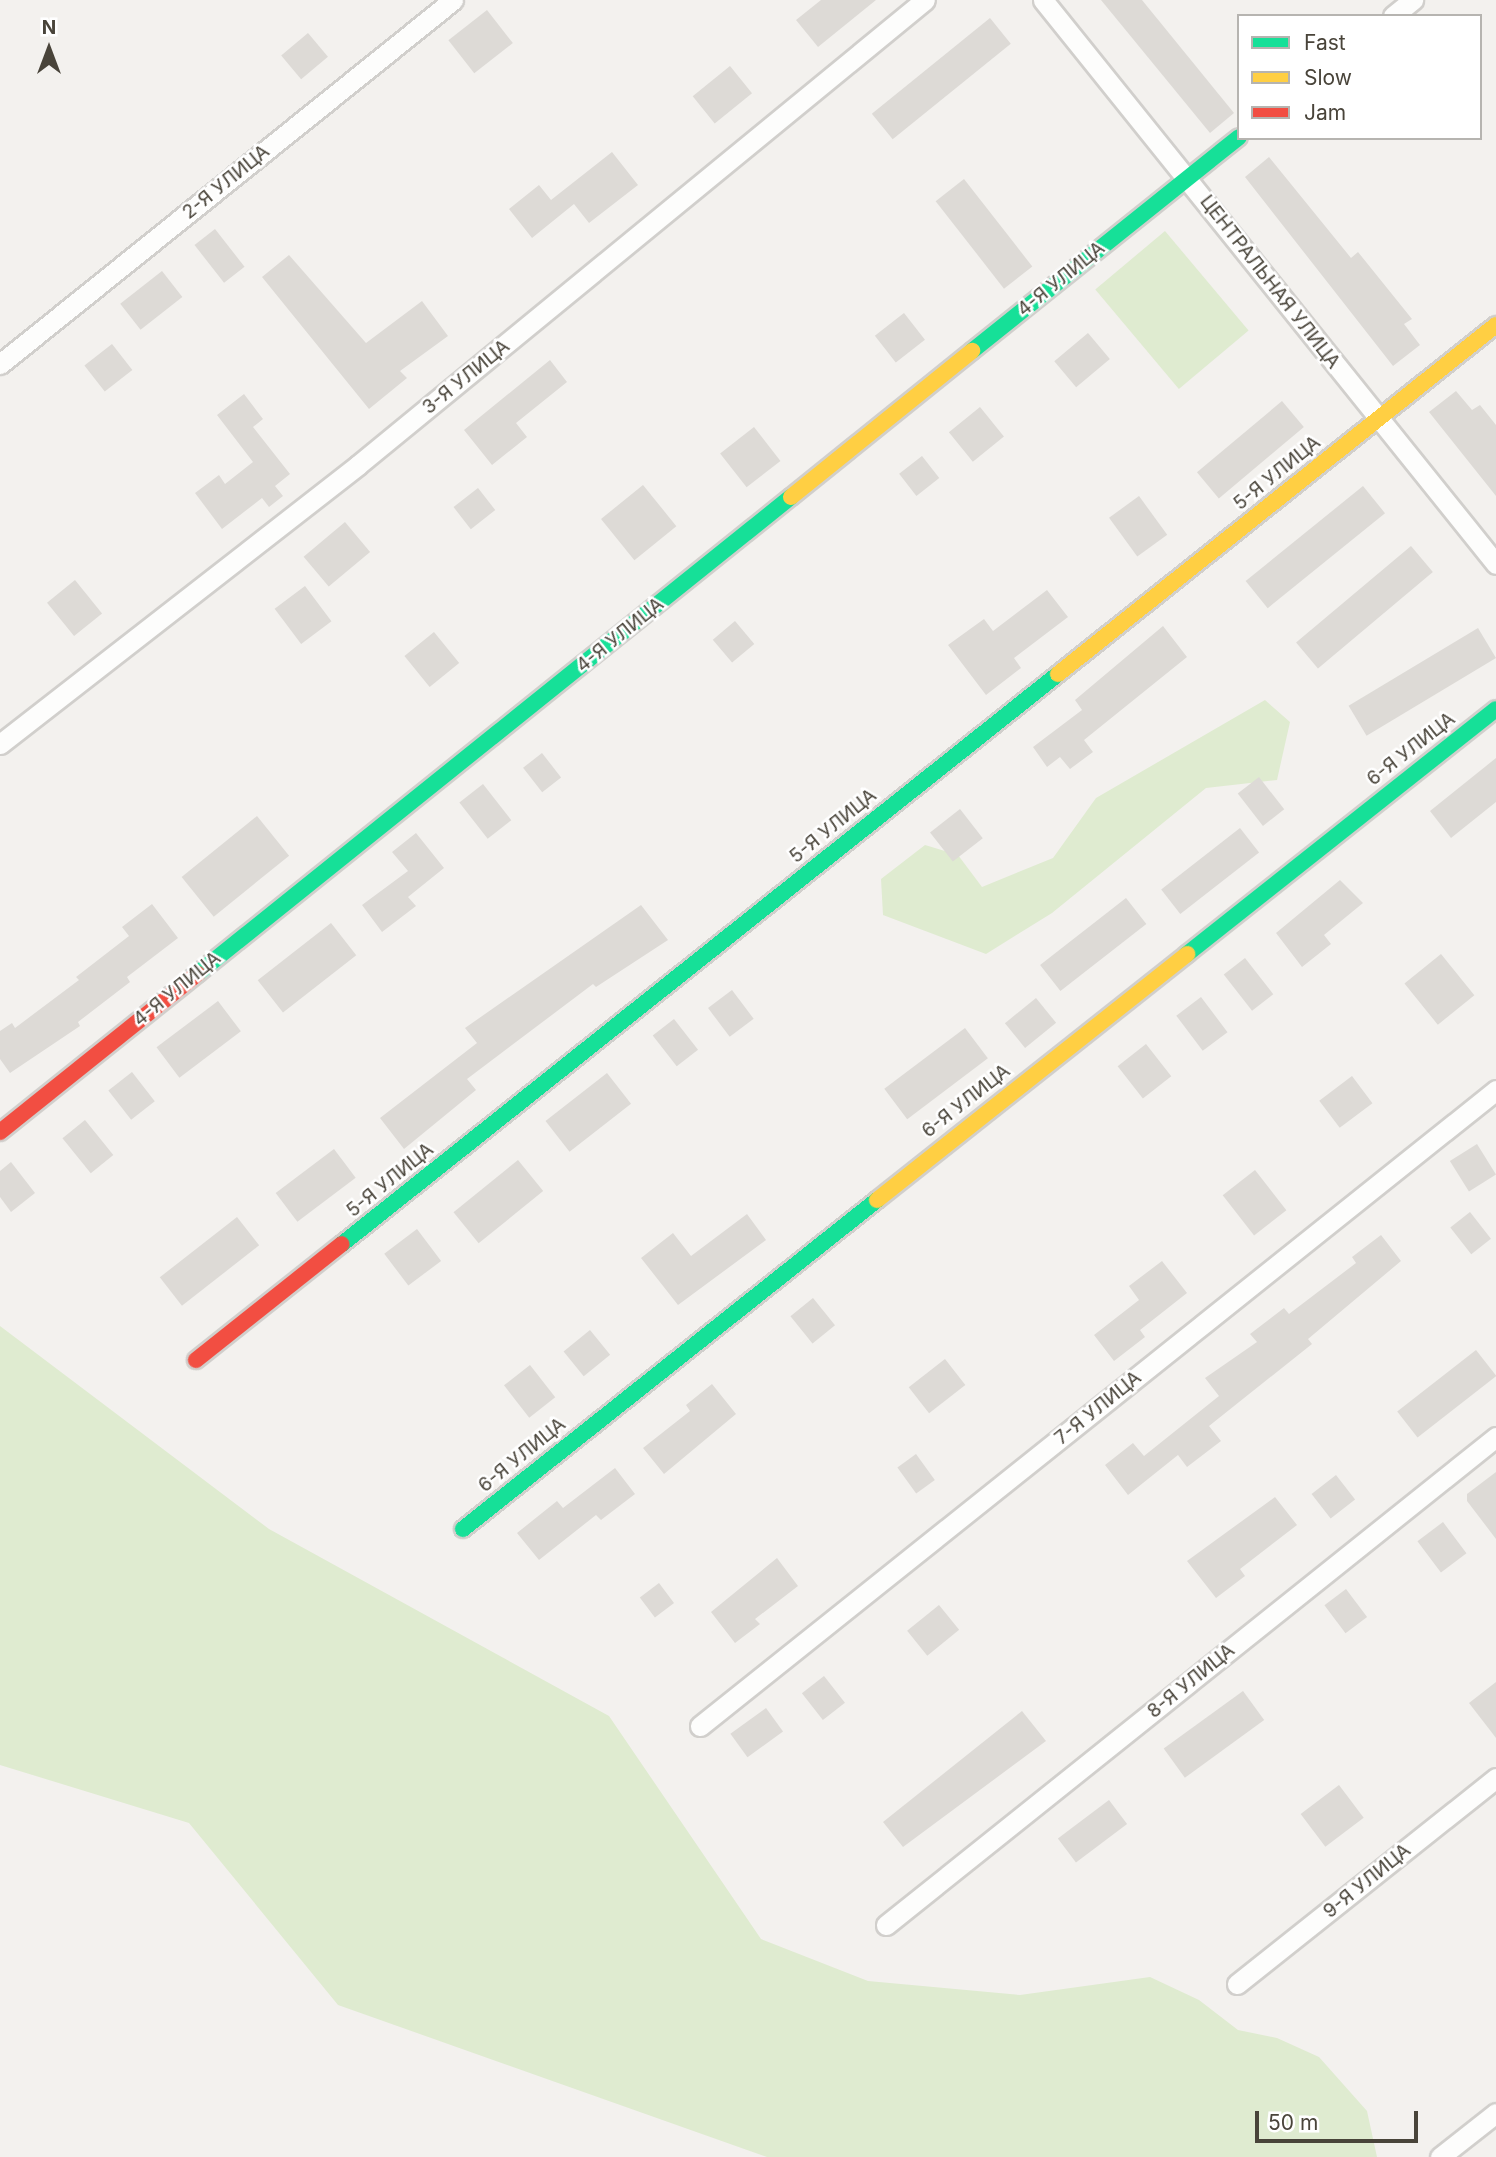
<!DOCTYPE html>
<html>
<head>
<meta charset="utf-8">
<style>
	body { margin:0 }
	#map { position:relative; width:1496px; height:2157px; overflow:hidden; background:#f3f1ee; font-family:Inter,sans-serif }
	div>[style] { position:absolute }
	.green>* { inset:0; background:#dfebd0; transform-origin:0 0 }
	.building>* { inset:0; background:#dddad6; transform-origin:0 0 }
	.roads { filter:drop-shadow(2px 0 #d1cfcc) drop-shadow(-2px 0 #d1cfcc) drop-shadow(0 2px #d1cfcc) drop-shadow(0 -2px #d1cfcc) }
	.street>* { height:19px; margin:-9.5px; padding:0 9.5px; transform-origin:9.5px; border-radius:9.5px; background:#fdfdfc }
	.fast>* { height:16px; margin:-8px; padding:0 8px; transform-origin:8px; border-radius:8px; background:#16e098 }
	.slow>* { height:16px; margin:-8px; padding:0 8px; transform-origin:8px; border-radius:8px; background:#ffcf43 }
	.jam>* { height:16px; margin:-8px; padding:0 8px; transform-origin:8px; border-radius:8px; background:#f24e42 }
	span { translate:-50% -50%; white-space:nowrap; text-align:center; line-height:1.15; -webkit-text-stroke:5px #fff; paint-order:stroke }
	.street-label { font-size:19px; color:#49443a }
	.legend { position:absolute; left:1237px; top:14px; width:245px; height:126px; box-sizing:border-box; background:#fff; border:2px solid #b6b4b0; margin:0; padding:9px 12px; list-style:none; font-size:21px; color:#49443a }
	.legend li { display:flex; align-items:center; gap:14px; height:35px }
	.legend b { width:35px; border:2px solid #b6b4b0 }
	.north { position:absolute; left:14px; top:14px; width:70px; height:70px; -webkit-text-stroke:5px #fff; paint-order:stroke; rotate:0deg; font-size:19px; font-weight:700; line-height:28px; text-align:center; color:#49443a }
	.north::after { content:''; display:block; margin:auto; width:24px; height:32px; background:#49443a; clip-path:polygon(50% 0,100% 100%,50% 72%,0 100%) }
	.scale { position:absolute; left:1255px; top:2111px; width:163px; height:32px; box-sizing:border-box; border:4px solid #49443a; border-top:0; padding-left:9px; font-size:21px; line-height:24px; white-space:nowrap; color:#49443a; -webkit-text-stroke:5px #fff; paint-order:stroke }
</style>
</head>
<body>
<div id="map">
	<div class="green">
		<i style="left:1165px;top:231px;width:130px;height:91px;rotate:50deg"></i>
		<i style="clip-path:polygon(1265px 700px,1290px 722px,1277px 780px,1206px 788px,1052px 913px,986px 954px,883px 915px,881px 879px,925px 845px,958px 855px,982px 887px,1053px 858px,1096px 798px)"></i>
		<i style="clip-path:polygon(0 1326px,269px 1529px,609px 1716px,761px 1939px,868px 1981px,1020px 1995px,1150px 1977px,1199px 2000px,1238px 2030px,1277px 2038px,1319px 2057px,1367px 2111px,1377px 2157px,767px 2157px,338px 2005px,189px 1823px,0 1765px)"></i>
	</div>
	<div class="building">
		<i style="clip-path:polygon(821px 0,876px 0,818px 47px,796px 20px)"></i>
		<i style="clip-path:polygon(1101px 0,1142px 0,1234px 113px,1210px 133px)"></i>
		<i style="left:487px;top:10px;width:42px;height:49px;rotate:52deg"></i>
		<i style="left:990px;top:18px;width:33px;height:152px;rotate:51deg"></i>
		<i style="left:308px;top:33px;width:31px;height:35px;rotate:50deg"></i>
		<i style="left:730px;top:66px;width:35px;height:48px;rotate:51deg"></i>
		<i style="clip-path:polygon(612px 152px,638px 185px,589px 223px,574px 204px,532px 238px,509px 209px,539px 185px,551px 200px)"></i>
		<i style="clip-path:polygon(1269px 157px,1351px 258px,1358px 252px,1412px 319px,1404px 324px,1420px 345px,1393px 366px,1245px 177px)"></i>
		<i style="left:964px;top:179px;width:111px;height:36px;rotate:52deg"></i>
		<i style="left:215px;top:229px;width:48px;height:26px;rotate:52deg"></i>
		<i style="clip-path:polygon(289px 255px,366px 343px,422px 301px,448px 336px,400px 371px,407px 378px,369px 409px,262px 277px)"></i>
		<i style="left:162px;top:271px;width:33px;height:53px;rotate:52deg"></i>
		<i style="left:904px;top:313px;width:34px;height:37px;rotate:52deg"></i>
		<i style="left:1088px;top:333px;width:34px;height:44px;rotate:50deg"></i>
		<i style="left:112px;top:344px;width:33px;height:35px;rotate:52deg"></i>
		<i style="clip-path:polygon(550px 360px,567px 382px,516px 423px,527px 437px,492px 465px,464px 430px)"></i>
		<i style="clip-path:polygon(1456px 391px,1472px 410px,1480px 405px,1496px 425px,1496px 496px,1429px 412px)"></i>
		<i style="clip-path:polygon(244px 394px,263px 419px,253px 427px,290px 474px,275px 486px,283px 496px,269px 507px,262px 498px,222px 529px,195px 493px,219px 475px,225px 484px,253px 462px,217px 415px)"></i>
		<i style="left:1282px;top:401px;width:34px;height:111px;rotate:50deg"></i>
		<i style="left:980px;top:407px;width:38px;height:40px;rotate:51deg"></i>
		<i style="left:754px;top:427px;width:43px;height:43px;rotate:52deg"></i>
		<i style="left:922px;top:456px;width:28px;height:29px;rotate:52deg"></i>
		<i style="left:643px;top:485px;width:53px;height:54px;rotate:51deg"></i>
		<i style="left:1363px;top:486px;width:35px;height:151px;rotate:51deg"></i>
		<i style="left:478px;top:488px;width:28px;height:31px;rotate:52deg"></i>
		<i style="left:1139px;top:496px;width:48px;height:37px;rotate:54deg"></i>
		<i style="left:345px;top:522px;width:39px;height:54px;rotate:50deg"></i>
		<i style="left:1411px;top:546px;width:34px;height:150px;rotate:50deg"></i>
		<i style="left:75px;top:580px;width:43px;height:36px;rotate:51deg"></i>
		<i style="left:305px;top:586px;width:44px;height:38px;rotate:53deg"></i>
		<i style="clip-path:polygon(1047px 590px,1068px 617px,1014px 658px,1021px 668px,986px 695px,948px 645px,984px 619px,993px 631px)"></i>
		<i style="left:735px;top:621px;width:30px;height:29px;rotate:50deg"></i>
		<i style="clip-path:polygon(1163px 626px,1187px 657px,1084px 740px,1093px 752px,1070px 769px,1060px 757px,1047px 767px,1033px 747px,1082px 710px,1075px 700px)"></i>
		<i style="left:1478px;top:628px;width:35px;height:151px;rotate:59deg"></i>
		<i style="left:434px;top:632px;width:40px;height:38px;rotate:51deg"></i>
		<i style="left:542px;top:753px;width:31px;height:24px;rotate:52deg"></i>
		<i style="clip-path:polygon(1496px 758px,1496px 802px,1451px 838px,1430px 811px)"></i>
		<i style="left:1259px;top:777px;width:41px;height:27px;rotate:52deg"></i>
		<i style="left:483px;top:784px;width:46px;height:30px;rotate:52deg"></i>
		<i style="left:960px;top:809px;width:37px;height:38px;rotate:52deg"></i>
		<i style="left:257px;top:816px;width:51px;height:97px;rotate:51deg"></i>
		<i style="left:1240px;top:828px;width:31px;height:100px;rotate:52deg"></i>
		<i style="clip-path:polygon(416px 833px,444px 868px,408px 897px,416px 906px,382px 932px,362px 905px,408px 871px,392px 852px)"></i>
		<i style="clip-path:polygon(1340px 880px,1363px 903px,1324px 935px,1331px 944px,1302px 967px,1276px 933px)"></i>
		<i style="left:1126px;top:898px;width:33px;height:109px;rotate:52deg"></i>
		<i style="clip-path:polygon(152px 904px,178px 938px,127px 977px,130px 982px,78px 1022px,80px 1026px,10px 1073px,0 1059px,0 1031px,12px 1023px,15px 1028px,79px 980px,76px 977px,129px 936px,122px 927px)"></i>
		<i style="clip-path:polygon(641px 905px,668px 940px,596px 987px,593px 984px,467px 1079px,476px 1090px,404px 1149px,380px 1118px,477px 1043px,465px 1028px)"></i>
		<i style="left:331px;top:923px;width:41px;height:93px;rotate:52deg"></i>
		<i style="left:1441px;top:954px;width:53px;height:47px;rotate:51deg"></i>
		<i style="left:1245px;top:958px;width:46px;height:27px;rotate:52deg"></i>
		<i style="left:732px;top:990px;width:36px;height:30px;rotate:53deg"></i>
		<i style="left:1201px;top:997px;width:44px;height:31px;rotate:53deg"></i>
		<i style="left:1036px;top:998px;width:32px;height:40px;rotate:51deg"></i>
		<i style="left:218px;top:1001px;width:38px;height:77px;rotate:53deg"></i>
		<i style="left:674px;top:1019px;width:39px;height:27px;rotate:52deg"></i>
		<i style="left:965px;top:1028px;width:38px;height:101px;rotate:53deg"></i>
		<i style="left:1146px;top:1044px;width:41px;height:36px;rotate:52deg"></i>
		<i style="left:132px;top:1072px;width:37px;height:30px;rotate:52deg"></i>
		<i style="left:607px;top:1073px;width:39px;height:78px;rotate:52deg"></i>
		<i style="left:1352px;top:1076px;width:34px;height:41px;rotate:53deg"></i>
		<i style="left:85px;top:1120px;width:45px;height:29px;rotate:51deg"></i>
		<i style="left:1477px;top:1144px;width:36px;height:32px;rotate:58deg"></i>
		<i style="left:334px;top:1149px;width:36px;height:73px;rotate:53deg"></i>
		<i style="left:518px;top:1160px;width:40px;height:83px;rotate:51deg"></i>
		<i style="clip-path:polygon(11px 1162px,35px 1193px,11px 1212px,0 1197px,0 1171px)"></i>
		<i style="left:1255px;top:1170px;width:51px;height:41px;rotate:52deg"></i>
		<i style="left:1470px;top:1212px;width:34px;height:25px;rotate:52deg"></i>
		<i style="clip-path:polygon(747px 1214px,766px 1240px,678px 1305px,641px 1258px,673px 1233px,691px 1256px)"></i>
		<i style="left:237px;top:1217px;width:36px;height:98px;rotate:52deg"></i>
		<i style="left:417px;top:1229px;width:40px;height:41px;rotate:53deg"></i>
		<i style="clip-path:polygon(1381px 1235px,1401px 1261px,1308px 1339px,1312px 1344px,1209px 1426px,1221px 1441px,1187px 1467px,1178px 1455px,1128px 1495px,1105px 1465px,1133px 1443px,1144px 1456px,1219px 1396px,1205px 1378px,1257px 1342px,1250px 1334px,1284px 1308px,1289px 1314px,1356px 1263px,1352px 1257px)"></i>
		<i style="clip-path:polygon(1162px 1261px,1187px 1293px,1140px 1330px,1145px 1337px,1114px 1361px,1094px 1335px,1139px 1300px,1129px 1286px)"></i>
		<i style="left:813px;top:1298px;width:35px;height:29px;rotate:51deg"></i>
		<i style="left:590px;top:1330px;width:32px;height:34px;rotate:51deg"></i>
		<i style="left:1476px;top:1350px;width:33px;height:100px;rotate:52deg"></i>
		<i style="left:945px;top:1359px;width:33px;height:46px;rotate:52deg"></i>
		<i style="left:530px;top:1365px;width:41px;height:33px;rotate:52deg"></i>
		<i style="clip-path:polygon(712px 1384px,736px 1414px,664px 1474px,643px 1448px,690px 1411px,686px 1405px)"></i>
		<i style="left:916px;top:1454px;width:32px;height:23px;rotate:54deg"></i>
		<i style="clip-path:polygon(615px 1468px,635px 1494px,601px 1520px,596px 1515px,539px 1560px,517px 1533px,557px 1501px,563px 1508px)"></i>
		<i style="clip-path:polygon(1496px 1472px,1496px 1539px,1467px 1501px,1467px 1494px)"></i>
		<i style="left:1336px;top:1475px;width:31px;height:31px;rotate:52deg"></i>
		<i style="clip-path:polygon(1275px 1497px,1297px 1525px,1240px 1569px,1245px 1576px,1216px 1598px,1187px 1561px)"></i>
		<i style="left:1443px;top:1522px;width:39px;height:32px;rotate:53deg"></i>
		<i style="clip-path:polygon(777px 1558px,798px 1586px,755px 1619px,760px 1624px,735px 1643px,711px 1612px)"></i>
		<i style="left:659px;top:1583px;width:25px;height:24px;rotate:53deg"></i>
		<i style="left:1346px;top:1589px;width:35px;height:27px;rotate:53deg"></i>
		<i style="left:939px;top:1605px;width:32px;height:41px;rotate:51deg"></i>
		<i style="left:824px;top:1676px;width:34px;height:28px;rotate:52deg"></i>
		<i style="clip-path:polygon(1496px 1682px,1496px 1738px,1469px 1703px)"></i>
		<i style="left:1243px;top:1691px;width:36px;height:98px;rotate:54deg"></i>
		<i style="left:766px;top:1708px;width:29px;height:44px;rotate:54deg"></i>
		<i style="clip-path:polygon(1022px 1711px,1046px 1741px,903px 1847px,883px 1822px)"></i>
		<i style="left:1339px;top:1785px;width:41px;height:48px;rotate:53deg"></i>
		<i style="left:1109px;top:1800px;width:30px;height:64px;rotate:53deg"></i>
	</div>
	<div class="roads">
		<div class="street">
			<i style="left:1043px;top:0;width:723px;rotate:51.23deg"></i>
			<i style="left:1393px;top:16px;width:26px;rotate:-39deg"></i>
			<i style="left:0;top:364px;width:581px;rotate:-38.78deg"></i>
			<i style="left:0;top:744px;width:454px;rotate:-37.9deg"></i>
			<i style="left:358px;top:465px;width:733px;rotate:-39.36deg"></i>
			<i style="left:700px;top:1726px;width:1019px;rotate:-38.62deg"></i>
			<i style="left:886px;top:1925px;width:781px;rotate:-38.66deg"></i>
			<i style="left:1237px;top:1984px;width:331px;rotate:-38.5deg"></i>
			<i style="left:1440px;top:2157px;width:71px;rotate:-38.2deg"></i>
		</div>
		<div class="fast">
			<i style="left:972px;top:351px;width:342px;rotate:-38.7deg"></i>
			<i style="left:1187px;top:954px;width:394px;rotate:-38.4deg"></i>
			<i style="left:197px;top:974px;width:762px;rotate:-38.77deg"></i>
			<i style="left:342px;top:1244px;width:915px;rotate:-38.52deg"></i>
			<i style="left:463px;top:1529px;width:529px;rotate:-38.47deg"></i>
		</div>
		<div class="slow">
			<i style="left:791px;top:497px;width:233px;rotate:-38.9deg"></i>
			<i style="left:1058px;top:674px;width:560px;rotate:-38.55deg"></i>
			<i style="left:877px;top:1200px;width:396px;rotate:-38.4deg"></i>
		</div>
		<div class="jam">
			<i style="left:0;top:1132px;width:253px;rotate:-38.7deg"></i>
			<i style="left:196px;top:1360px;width:186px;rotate:-38.5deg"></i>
		</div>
	</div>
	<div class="street-label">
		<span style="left:226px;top:182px;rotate:-39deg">2-Я УЛИЦА</span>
		<span style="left:1061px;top:279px;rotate:-39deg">4-Я УЛИЦА</span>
		<span style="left:1270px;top:282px;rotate:52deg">ЦЕНТРАЛЬНАЯ УЛИЦА</span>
		<span style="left:466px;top:377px;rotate:-39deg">3-Я УЛИЦА</span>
		<span style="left:1277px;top:473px;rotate:-39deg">5-Я УЛИЦА</span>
		<span style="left:620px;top:635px;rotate:-39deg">4-Я УЛИЦА</span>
		<span style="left:1411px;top:749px;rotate:-38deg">6-Я УЛИЦА</span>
		<span style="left:833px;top:826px;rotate:-39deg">5-Я УЛИЦА</span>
		<span style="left:177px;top:989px;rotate:-39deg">4-Я УЛИЦА</span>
		<span style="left:966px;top:1101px;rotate:-38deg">6-Я УЛИЦА</span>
		<span style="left:390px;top:1180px;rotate:-39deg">5-Я УЛИЦА</span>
		<span style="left:1098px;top:1408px;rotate:-39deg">7-Я УЛИЦА</span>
		<span style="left:522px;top:1455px;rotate:-39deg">6-Я УЛИЦА</span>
		<span style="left:1191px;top:1681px;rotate:-39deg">8-Я УЛИЦА</span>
		<span style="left:1367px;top:1881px;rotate:-39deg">9-Я УЛИЦА</span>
	</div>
	<ul class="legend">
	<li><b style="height:9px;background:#16e098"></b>Fast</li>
	<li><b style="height:9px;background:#ffcf43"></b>Slow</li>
	<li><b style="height:9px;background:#f24e42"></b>Jam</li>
	</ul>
	<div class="north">N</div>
	<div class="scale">50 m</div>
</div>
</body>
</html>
